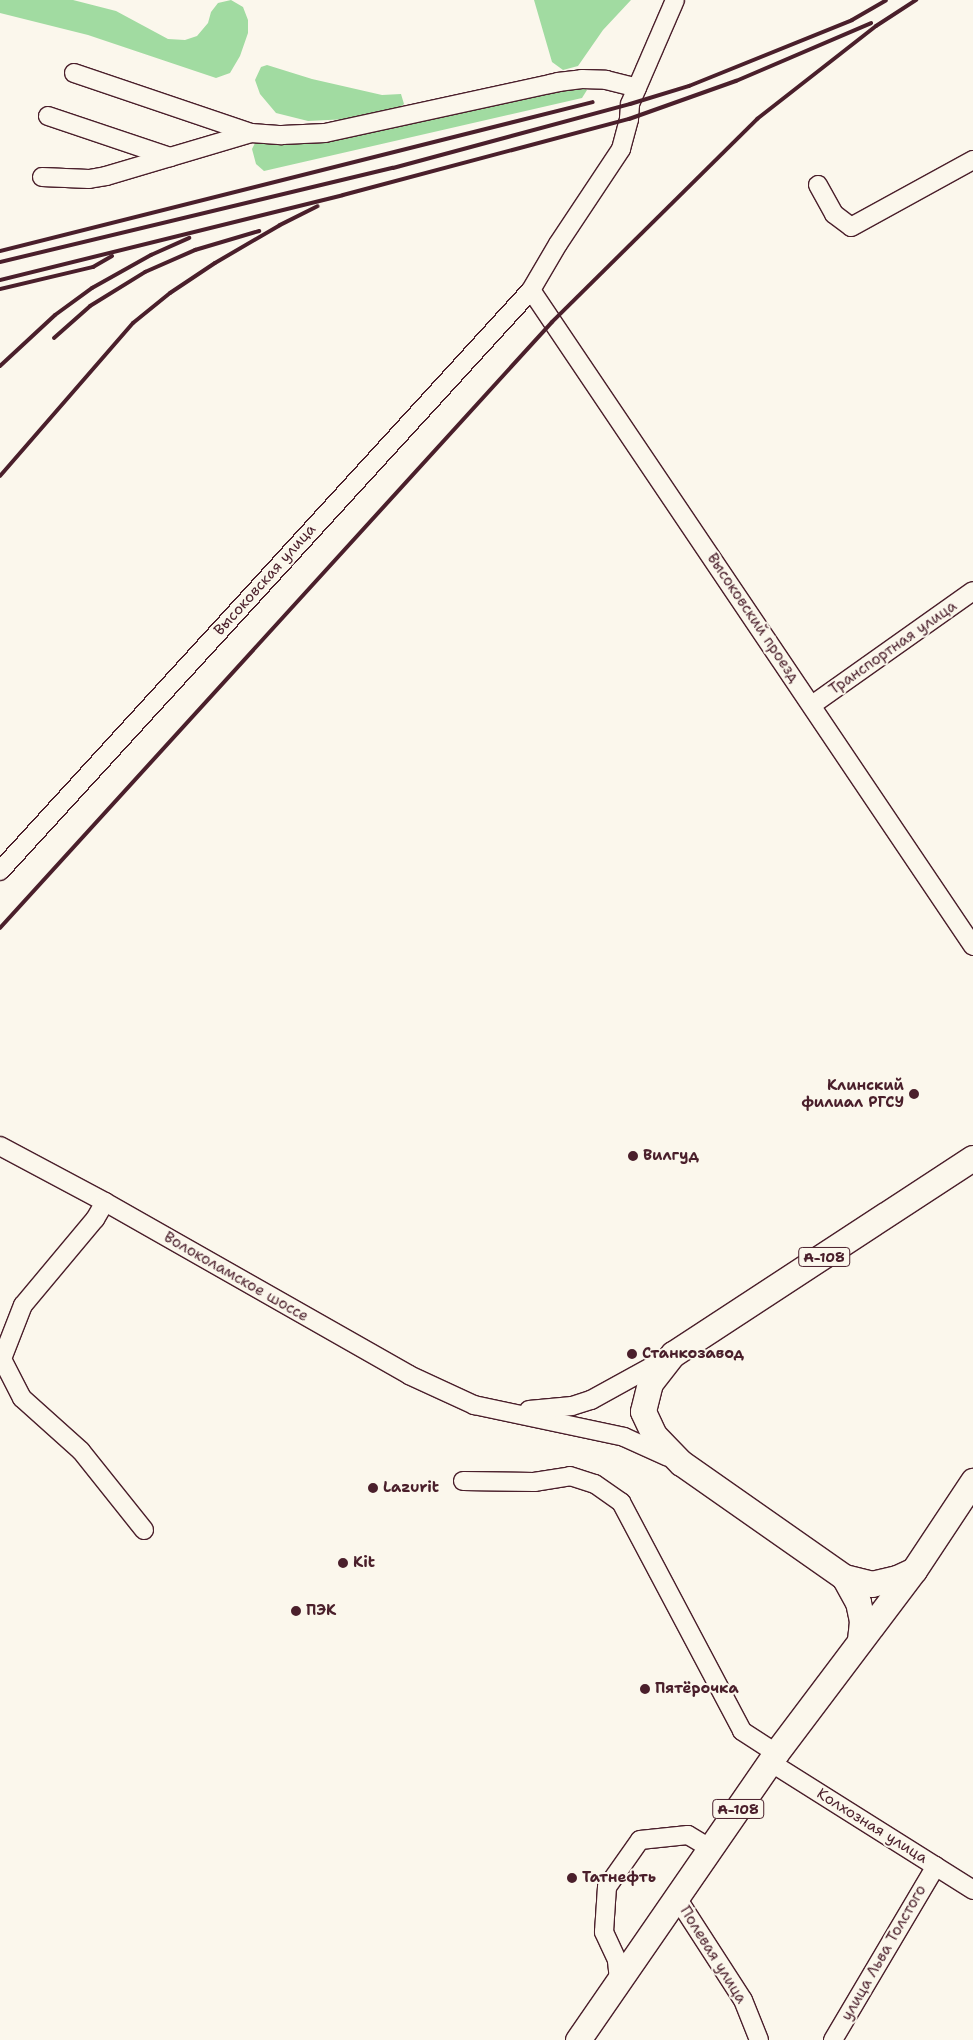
<!DOCTYPE html>
<html>
<head>
<meta charset="utf-8">
<style>
	body { margin:0 }
	#map { position:relative; width:973px; height:2040px; overflow:hidden; background:#fbf7ec; font-family:"Shantell Sans",sans-serif }
	div>[style] { position:absolute }
	.green>* { inset:0; background:#a1dba1 }
	.roads { filter:drop-shadow(1px 0 #4a1f2b) drop-shadow(-1px 0 #4a1f2b) drop-shadow(0 1px #4a1f2b) drop-shadow(0 -1px #4a1f2b) }
	.minor>* { height:18px; margin:-9px; padding:0 9px; transform-origin:9px; border-radius:9px; background:#fbf7ec }
	.highway>* { height:25px; margin:-12.5px; padding:0 12.5px; transform-origin:12.5px; border-radius:12.5px; background:#fbf7ec }
	.rail>* { height:4px; margin:-2px; padding:0 2px; transform-origin:2px; border-radius:2px; background:#4a1f2b }
	.dots>* { width:14px; height:14px; translate:-50% -50%; box-sizing:border-box; border:2px solid #fbf7ec; border-radius:50% }
	span { translate:-50% -50%; white-space:nowrap; text-align:center; line-height:1.15; -webkit-text-stroke:4px #fbf7ec; paint-order:stroke }
	.shield-label span { padding:1px 4px; background:#fbf7ec; border:1px solid; border-radius:4px; -webkit-text-stroke-width:0 }
	.shield-label { font-size:14px; color:#4a1f2b; font-weight:700 }
	.street-label { font-size:15px; color:#4a1f2b }
	.poi-label { font-size:15px; color:#4a1f2b; font-weight:700 }
	.right { translate:-100% -50%; text-align:right }
	.left { translate:0 -50%; text-align:left }
</style>
</head>
<body>
<div id="map">
	<div class="green">
		<i style="clip-path:polygon(0 0,73px 0,116px 11px,168px 39px,185px 40px,197px 36px,208px 23px,211px 12px,218px 3px,231px 0,243px 7px,248px 20px,248px 33px,240px 56px,230px 73px,216px 78px,88px 35px,0 13px)"></i>
		<i style="clip-path:polygon(534px 0,631px 0,603px 30px,578px 66px,563px 70px,552px 62px)"></i>
		<i style="clip-path:polygon(267px 65px,312px 79px,382px 95px,401px 94px,404px 104px,399px 108px,348px 119px,308px 121px,276px 113px,260px 94px,255px 80px,261px 67px)"></i>
		<i style="clip-path:polygon(579px 83px,587px 90px,582px 98px,264px 171px,256px 164px,252px 149px,256px 141px,291px 140px,320px 142px,554px 87px)"></i>
	</div>
	<div class="roads">
		<div class="minor">
			<i style="left:74px;top:73px;width:187px;rotate:18.7deg"></i>
			<i style="left:251px;top:133px;width:31px;rotate:4deg"></i>
			<i style="left:282px;top:135px;width:43px;rotate:-2.7deg"></i>
			<i style="left:325px;top:133px;width:239px;rotate:-12.3deg"></i>
			<i style="left:558px;top:82px;width:24px;rotate:-7deg"></i>
			<i style="left:582px;top:79px;width:24px;rotate:2deg"></i>
			<i style="left:606px;top:80px;width:32px;rotate:14deg"></i>
			<i style="left:48px;top:116px;width:129px;rotate:18.6deg"></i>
			<i style="left:42px;top:177px;width:47px;rotate:2.4deg"></i>
			<i style="left:89px;top:179px;width:17px;rotate:-10deg"></i>
			<i style="left:106px;top:176px;width:151px;rotate:-16.5deg"></i>
			<i style="left:818px;top:185px;width:33px;rotate:61deg"></i>
			<i style="left:834px;top:214px;width:21px;rotate:37deg"></i>
			<i style="left:851px;top:227px;width:139px;rotate:-28.8deg"></i>
			<i style="left:531px;top:290px;width:791px;rotate:56.03deg"></i>
			<i style="left:812px;top:705px;width:197px;rotate:-35.3deg"></i>
			<i style="left:0;top:871px;width:787px;rotate:-47.57deg"></i>
			<i style="left:531px;top:290px;width:53px;rotate:-59.6deg"></i>
			<i style="left:558px;top:244px;width:114px;rotate:-56.4deg"></i>
			<i style="left:621px;top:149px;width:31px;rotate:-75deg"></i>
			<i style="left:629px;top:119px;width:15px;rotate:-86deg"></i>
			<i style="left:630px;top:104px;width:113px;rotate:-66.6deg"></i>
			<i style="left:0;top:1146px;width:119px;rotate:28.1deg"></i>
			<i style="left:105px;top:1202px;width:350px;rotate:29.6deg"></i>
			<i style="left:409px;top:1375px;width:72px;rotate:24.8deg"></i>
			<i style="left:474px;top:1405px;width:153px;rotate:12deg"></i>
			<i style="left:624px;top:1437px;width:48px;rotate:24.4deg"></i>
			<i style="left:105px;top:1202px;width:20px;rotate:120deg"></i>
			<i style="left:95px;top:1219px;width:112px;rotate:129.9deg"></i>
			<i style="left:23px;top:1305px;width:58px;rotate:111.3deg"></i>
			<i style="left:2px;top:1359px;width:44px;rotate:62.9deg"></i>
			<i style="left:22px;top:1398px;width:79px;rotate:41.9deg"></i>
			<i style="left:81px;top:1451px;width:101px;rotate:51.4deg"></i>
			<i style="left:529px;top:1410px;width:43px;rotate:-5.3deg"></i>
			<i style="left:572px;top:1406px;width:20px;rotate:-18deg"></i>
			<i style="left:591px;top:1400px;width:81px;rotate:-28.8deg"></i>
			<i style="left:463px;top:1481px;width:71px;rotate:0.8deg"></i>
			<i style="left:534px;top:1482px;width:36px;rotate:-9deg"></i>
			<i style="left:570px;top:1476px;width:26px;rotate:18deg"></i>
			<i style="left:595px;top:1484px;width:32px;rotate:35deg"></i>
			<i style="left:621px;top:1502px;width:259px;rotate:62.1deg"></i>
			<i style="left:742px;top:1731px;width:40px;rotate:32.9deg"></i>
			<i style="left:770px;top:1762px;width:240px;rotate:32.2deg"></i>
			<i style="left:677px;top:1898px;width:121px;rotate:57.1deg"></i>
			<i style="left:743px;top:2000px;width:43px;rotate:68.2deg"></i>
			<i style="left:619px;top:1980px;width:20px;rotate:-96deg"></i>
			<i style="left:617px;top:1960px;width:31px;rotate:-115deg"></i>
			<i style="left:604px;top:1932px;width:45px;rotate:-86.2deg"></i>
			<i style="left:607px;top:1887px;width:57px;rotate:-54.9deg"></i>
			<i style="left:640px;top:1840px;width:48px;rotate:-5.9deg"></i>
			<i style="left:688px;top:1835px;width:27px;rotate:31deg"></i>
			<i style="left:833px;top:2040px;width:202px;rotate:-59.4deg"></i>
		</div>
		<div class="highway">
			<i style="left:914px;top:1570px;width:19px;rotate:155deg"></i>
			<i style="left:897px;top:1578px;width:26px;rotate:167deg"></i>
			<i style="left:872px;top:1584px;width:29px;rotate:-166deg"></i>
			<i style="left:844px;top:1577px;width:199px;rotate:-145deg"></i>
			<i style="left:681px;top:1463px;width:39px;rotate:-134deg"></i>
			<i style="left:654px;top:1435px;width:26px;rotate:-115deg"></i>
			<i style="left:643px;top:1411px;width:29px;rotate:-76deg"></i>
			<i style="left:650px;top:1383px;width:37px;rotate:-52deg"></i>
			<i style="left:673px;top:1354px;width:358px;rotate:-33.2deg"></i>
			<i style="left:844px;top:1577px;width:29px;rotate:61deg"></i>
			<i style="left:858px;top:1602px;width:19px;rotate:78deg"></i>
			<i style="left:862px;top:1621px;width:20px;rotate:96deg"></i>
			<i style="left:578px;top:2040px;width:349px;rotate:-55.4deg"></i>
			<i style="left:776px;top:1753px;width:229px;rotate:-53deg"></i>
			<i style="left:914px;top:1570px;width:107px;rotate:-56.5deg"></i>
		</div>
	</div>
	<div class="rail">
		<i style="left:0;top:251px;width:611px;rotate:-14.1deg"></i>
		<i style="left:0;top:262px;width:404px;rotate:-13.5deg"></i>
		<i style="left:393px;top:168px;width:245px;rotate:-15.1deg"></i>
		<i style="left:630px;top:104px;width:62px;rotate:-17deg"></i>
		<i style="left:689px;top:86px;width:176px;rotate:-22deg"></i>
		<i style="left:852px;top:20px;width:39px;rotate:-30deg"></i>
		<i style="left:0;top:280px;width:353px;rotate:-13.9deg"></i>
		<i style="left:343px;top:195px;width:296px;rotate:-14.9deg"></i>
		<i style="left:629px;top:119px;width:114px;rotate:-19.6deg"></i>
		<i style="left:736px;top:81px;width:147px;rotate:-23.2deg"></i>
		<i style="left:0;top:289px;width:96px;rotate:-13.3deg"></i>
		<i style="left:93px;top:267px;width:22px;rotate:-30deg"></i>
		<i style="left:54px;top:338px;width:48px;rotate:-41.6deg"></i>
		<i style="left:90px;top:306px;width:65px;rotate:-31.7deg"></i>
		<i style="left:145px;top:272px;width:55px;rotate:-23.7deg"></i>
		<i style="left:195px;top:250px;width:67px;rotate:-16.5deg"></i>
		<i style="left:0;top:366px;width:75px;rotate:-42.8deg"></i>
		<i style="left:55px;top:315px;width:46px;rotate:-36.1deg"></i>
		<i style="left:92px;top:288px;width:68px;rotate:-29.2deg"></i>
		<i style="left:151px;top:255px;width:42px;rotate:-24.1deg"></i>
		<i style="left:0;top:476px;width:203px;rotate:-49deg"></i>
		<i style="left:133px;top:323px;width:48px;rotate:-39deg"></i>
		<i style="left:170px;top:293px;width:54px;rotate:-33.7deg"></i>
		<i style="left:215px;top:263px;width:75px;rotate:-30.3deg"></i>
		<i style="left:280px;top:225px;width:42px;rotate:-26.6deg"></i>
		<i style="left:0;top:928px;width:820px;rotate:-47.67deg"></i>
		<i style="left:552px;top:322px;width:289px;rotate:-44.7deg"></i>
		<i style="left:757px;top:119px;width:151px;rotate:-38deg"></i>
		<i style="left:876px;top:26px;width:48px;rotate:-33deg"></i>
	</div>
	<div class="dots">
		<i style="left:914px;top:1094px;background:#4a1f2b"></i>
		<i style="left:633px;top:1156px;background:#4a1f2b"></i>
		<i style="left:632px;top:1354px;background:#4a1f2b"></i>
		<i style="left:373px;top:1488px;background:#4a1f2b"></i>
		<i style="left:343px;top:1563px;background:#4a1f2b"></i>
		<i style="left:296px;top:1611px;background:#4a1f2b"></i>
		<i style="left:645px;top:1689px;background:#4a1f2b"></i>
		<i style="left:572px;top:1878px;background:#4a1f2b"></i>
	</div>
	<div class="shield-label">
		<span style="left:824px;top:1257px">А-108</span>
		<span style="left:738px;top:1809px">А-108</span>
	</div>
	<div class="street-label">
		<span style="left:265px;top:580px;rotate:-48deg">Высоковская улица</span>
		<span style="left:753px;top:618px;rotate:56deg">Высоковский проезд</span>
		<span style="left:893px;top:648px;rotate:-35deg">Транспортная улица</span>
		<span style="left:236px;top:1277px;rotate:30deg">Волоколамское шоссе</span>
		<span style="left:872px;top:1826px;rotate:32deg">Колхозная улица</span>
		<span style="left:884px;top:1953px;rotate:-60deg">улица Льва Толстого</span>
		<span style="left:713px;top:1955px;rotate:58deg">Полевая улица</span>
	</div>
	<div class="poi-label">
		<span class="right" style="left:904px;top:1094px">Клинский<br>филиал РГСУ</span>
		<span class="left" style="left:643px;top:1156px">Вилгуд</span>
		<span class="left" style="left:642px;top:1354px">Станкозавод</span>
		<span class="left" style="left:383px;top:1488px">Lazurit</span>
		<span class="left" style="left:353px;top:1563px">Kit</span>
		<span class="left" style="left:306px;top:1611px">ПЭК</span>
		<span class="left" style="left:655px;top:1689px">Пятёрочка</span>
		<span class="left" style="left:582px;top:1878px">Татнефть</span>
	</div>
</div>
</body>
</html>
